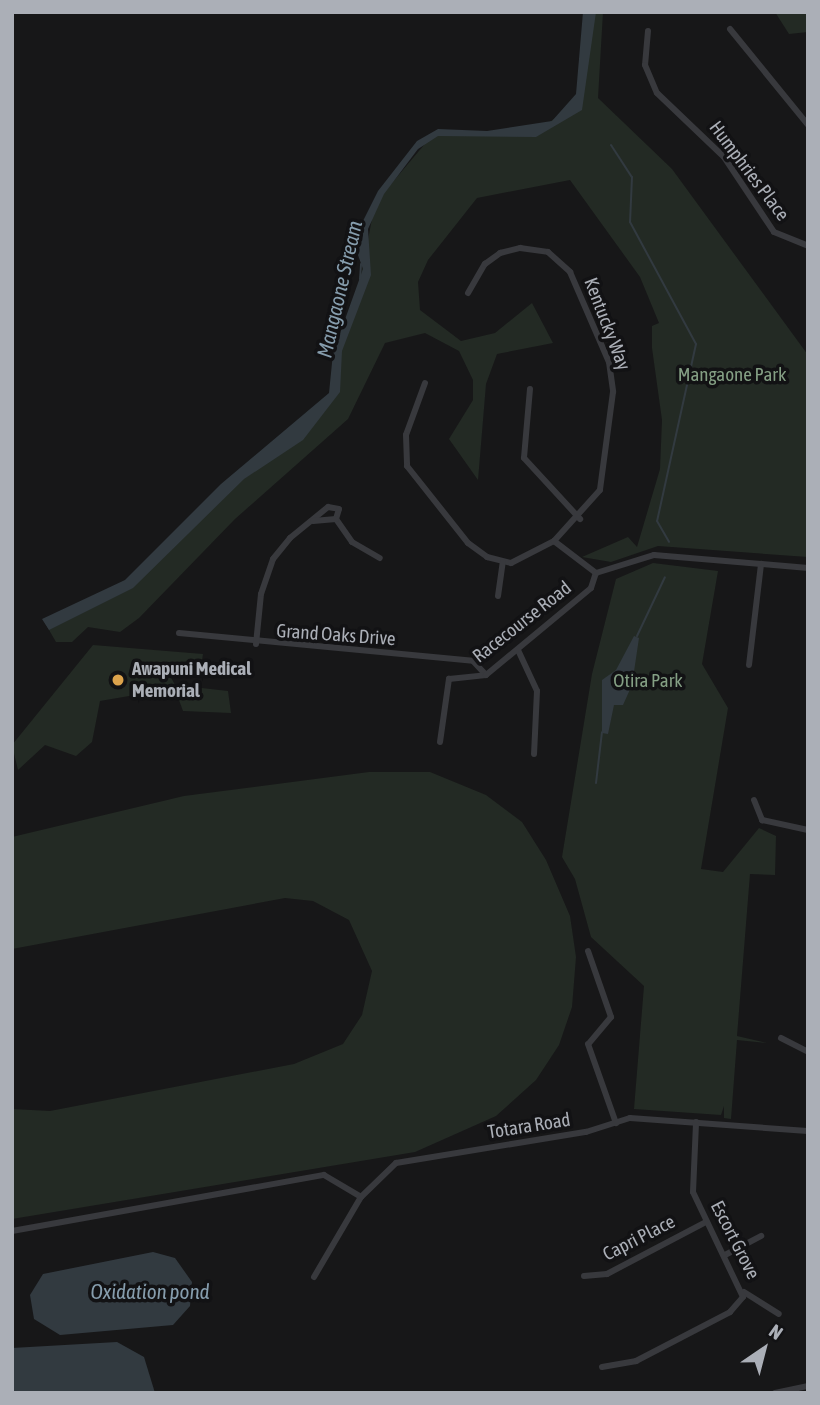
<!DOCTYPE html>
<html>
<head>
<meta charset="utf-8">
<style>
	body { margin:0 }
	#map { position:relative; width:820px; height:1405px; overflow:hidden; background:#171718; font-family:"Asap Condensed",sans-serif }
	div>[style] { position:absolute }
	.green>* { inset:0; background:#232a24 }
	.water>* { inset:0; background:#323a40 }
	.stream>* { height:2px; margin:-1px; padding:0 1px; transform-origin:1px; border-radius:1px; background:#323a40 }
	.minor>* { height:6px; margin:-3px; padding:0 3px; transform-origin:3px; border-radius:3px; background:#38393d }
	.dots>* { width:19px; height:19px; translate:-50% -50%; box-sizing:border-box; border:4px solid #121214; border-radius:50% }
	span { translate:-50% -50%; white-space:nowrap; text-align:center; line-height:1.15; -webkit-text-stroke:7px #121214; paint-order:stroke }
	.street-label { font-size:19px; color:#abafb7 }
	.park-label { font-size:19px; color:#849f84 }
	.poi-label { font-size:19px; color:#abafb7; font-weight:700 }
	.left { translate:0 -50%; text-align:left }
	.water-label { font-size:21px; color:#869dad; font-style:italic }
	.frame { position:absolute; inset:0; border:14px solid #abafb7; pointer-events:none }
	.north { position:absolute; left:729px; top:1314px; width:70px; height:70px; -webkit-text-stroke:5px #121214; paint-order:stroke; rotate:35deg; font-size:19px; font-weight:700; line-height:28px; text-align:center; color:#abafb7 }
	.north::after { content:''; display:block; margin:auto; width:24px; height:32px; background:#abafb7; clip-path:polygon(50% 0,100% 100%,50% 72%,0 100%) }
</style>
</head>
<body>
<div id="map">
	<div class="green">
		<i style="clip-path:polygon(589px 12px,603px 12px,598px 98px,672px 169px,808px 355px,808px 557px,658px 546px,611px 562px,582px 557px,628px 537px,637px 547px,660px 469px,662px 420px,652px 348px,652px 326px,659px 323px,640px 277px,570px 180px,477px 198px,428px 260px,418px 282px,420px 310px,461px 341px,495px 333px,532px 303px,553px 343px,497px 354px,486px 384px,478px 480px,449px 439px,473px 400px,473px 380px,459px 351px,425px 333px,385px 343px,348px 419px,235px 519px,139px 618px,120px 632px,88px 627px,72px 642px,56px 642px,45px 623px,135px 575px,333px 392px,336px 352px,359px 287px,375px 203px,435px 132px,537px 131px,579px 101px)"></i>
		<i style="clip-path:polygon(775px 12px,808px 12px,808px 32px,789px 34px)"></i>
		<i style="clip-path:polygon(653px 563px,718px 571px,702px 664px,728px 708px,701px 869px,723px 872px,759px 828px,776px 836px,775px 875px,750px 874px,737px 1036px,767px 1043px,737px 1040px,731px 1119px,724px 1118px,724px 1106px,721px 1115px,634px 1109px,644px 986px,591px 937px,575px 879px,562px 857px,592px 674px,616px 579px)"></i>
		<i style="clip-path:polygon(93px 645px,203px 654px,201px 667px,163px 662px,175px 685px,228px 691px,231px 713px,183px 711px,176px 692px,158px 691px,100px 701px,92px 742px,76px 756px,45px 745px,18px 770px,12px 745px)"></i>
		<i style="clip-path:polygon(369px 772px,430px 772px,486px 795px,522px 822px,546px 860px,570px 916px,576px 957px,572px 1007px,559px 1045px,536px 1080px,496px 1116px,415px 1152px,12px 1219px,12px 1109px,50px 1111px,294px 1064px,343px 1044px,362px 1015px,372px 971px,349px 920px,313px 901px,285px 898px,12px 949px,12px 837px,184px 796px)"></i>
	</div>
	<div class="water">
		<i style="clip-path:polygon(583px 12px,596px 12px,582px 110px,536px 137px,438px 136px,418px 149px,384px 194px,368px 229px,371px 275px,342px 351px,340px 392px,303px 440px,244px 479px,133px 588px,49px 630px,42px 619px,125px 580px,221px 484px,329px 393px,333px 353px,363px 269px,353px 241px,378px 191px,417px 141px,438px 129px,487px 131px,552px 121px,576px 94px)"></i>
		<i style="clip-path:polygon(634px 636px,639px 638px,632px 685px,623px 705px,614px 705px,608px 734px,602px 733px,602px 680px,616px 670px)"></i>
		<i style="clip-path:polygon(153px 1252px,175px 1258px,192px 1282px,190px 1306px,173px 1325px,60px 1335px,34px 1319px,30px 1295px,43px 1274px)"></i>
		<i style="clip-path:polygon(117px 1342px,144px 1357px,155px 1393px,12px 1393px,12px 1348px)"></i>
	</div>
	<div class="stream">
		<i style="left:611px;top:145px;width:38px;rotate:57deg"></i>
		<i style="left:632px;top:177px;width:45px;rotate:92.5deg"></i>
		<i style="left:630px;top:222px;width:139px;rotate:61.6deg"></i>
		<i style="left:696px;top:344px;width:181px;rotate:102.4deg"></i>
		<i style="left:657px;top:521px;width:24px;rotate:60deg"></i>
		<i style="left:360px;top:279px;width:15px;rotate:-86deg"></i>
		<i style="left:637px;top:636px;width:65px;rotate:-64.6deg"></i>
		<i style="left:596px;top:783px;width:51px;rotate:-83.3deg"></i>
	</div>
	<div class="minor">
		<i style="left:730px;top:29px;width:124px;rotate:50.9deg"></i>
		<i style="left:648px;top:31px;width:34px;rotate:95deg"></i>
		<i style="left:645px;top:65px;width:30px;rotate:67deg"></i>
		<i style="left:657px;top:93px;width:93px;rotate:43.7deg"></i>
		<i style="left:724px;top:157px;width:90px;rotate:56.3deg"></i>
		<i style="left:774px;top:232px;width:37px;rotate:22deg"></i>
		<i style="left:468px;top:293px;width:34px;rotate:-60deg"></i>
		<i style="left:485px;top:264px;width:19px;rotate:-36deg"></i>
		<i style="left:500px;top:253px;width:21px;rotate:-14deg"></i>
		<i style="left:520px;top:248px;width:28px;rotate:8deg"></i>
		<i style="left:548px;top:252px;width:30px;rotate:42deg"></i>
		<i style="left:570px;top:272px;width:98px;rotate:66.6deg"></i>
		<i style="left:609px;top:362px;width:30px;rotate:82deg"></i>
		<i style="left:613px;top:392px;width:99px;rotate:97.6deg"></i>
		<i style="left:600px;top:490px;width:69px;rotate:132deg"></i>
		<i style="left:425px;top:383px;width:55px;rotate:110.1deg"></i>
		<i style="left:406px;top:435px;width:31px;rotate:88deg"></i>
		<i style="left:407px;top:466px;width:98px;rotate:51.6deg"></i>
		<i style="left:468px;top:543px;width:24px;rotate:36deg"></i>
		<i style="left:487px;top:557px;width:25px;rotate:14deg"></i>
		<i style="left:511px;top:563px;width:48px;rotate:-27.1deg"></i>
		<i style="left:554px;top:541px;width:53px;rotate:37.3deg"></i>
		<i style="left:530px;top:389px;width:69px;rotate:95deg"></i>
		<i style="left:524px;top:458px;width:83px;rotate:47.4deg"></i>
		<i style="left:336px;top:519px;width:28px;rotate:55deg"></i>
		<i style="left:352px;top:542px;width:32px;rotate:30deg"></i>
		<i style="left:498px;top:596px;width:34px;rotate:-82deg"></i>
		<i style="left:179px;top:633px;width:295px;rotate:5.4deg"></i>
		<i style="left:473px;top:661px;width:19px;rotate:47deg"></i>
		<i style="left:256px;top:644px;width:50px;rotate:-84.3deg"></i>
		<i style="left:261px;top:594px;width:37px;rotate:-71deg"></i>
		<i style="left:273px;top:559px;width:27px;rotate:-51deg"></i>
		<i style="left:290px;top:538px;width:49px;rotate:-39.2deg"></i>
		<i style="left:328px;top:507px;width:11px;rotate:10deg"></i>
		<i style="left:339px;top:509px;width:10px;rotate:107deg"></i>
		<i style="left:336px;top:519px;width:23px;rotate:175deg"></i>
		<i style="left:518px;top:650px;width:45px;rotate:65.1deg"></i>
		<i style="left:537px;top:691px;width:63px;rotate:92.7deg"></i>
		<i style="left:749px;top:665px;width:102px;rotate:-83.2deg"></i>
		<i style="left:440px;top:742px;width:64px;rotate:-81.9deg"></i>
		<i style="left:449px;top:679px;width:37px;rotate:-6deg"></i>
		<i style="left:486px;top:675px;width:136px;rotate:-39.6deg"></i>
		<i style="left:591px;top:588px;width:16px;rotate:-72deg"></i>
		<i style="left:596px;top:573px;width:61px;rotate:-17.2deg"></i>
		<i style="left:654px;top:555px;width:155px;rotate:4.8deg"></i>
		<i style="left:754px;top:800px;width:22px;rotate:68deg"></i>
		<i style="left:762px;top:820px;width:47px;rotate:12.3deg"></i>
		<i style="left:588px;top:951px;width:70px;rotate:70.8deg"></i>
		<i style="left:611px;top:1017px;width:35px;rotate:130deg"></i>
		<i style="left:588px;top:1044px;width:84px;rotate:70.5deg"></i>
		<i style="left:781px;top:1038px;width:30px;rotate:27deg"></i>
		<i style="left:12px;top:1231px;width:317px;rotate:-10.2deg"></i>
		<i style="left:324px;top:1175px;width:43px;rotate:30.7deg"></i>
		<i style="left:725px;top:1255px;width:41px;rotate:-27.8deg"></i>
		<i style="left:584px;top:1276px;width:23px;rotate:-5deg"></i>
		<i style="left:607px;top:1274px;width:112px;rotate:-27.7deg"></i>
		<i style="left:314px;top:1277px;width:93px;rotate:-59.6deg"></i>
		<i style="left:361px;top:1197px;width:49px;rotate:-44.2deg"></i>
		<i style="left:396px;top:1163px;width:193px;rotate:-9.3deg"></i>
		<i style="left:586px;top:1132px;width:46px;rotate:-17.7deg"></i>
		<i style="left:630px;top:1118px;width:178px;rotate:4.2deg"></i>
		<i style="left:744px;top:1292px;width:41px;rotate:32.2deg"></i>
		<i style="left:602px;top:1367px;width:35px;rotate:-10deg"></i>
		<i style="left:636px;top:1361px;width:106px;rotate:-27.5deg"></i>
		<i style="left:730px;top:1312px;width:20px;rotate:-49deg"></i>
		<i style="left:743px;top:1297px;width:116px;rotate:-115.5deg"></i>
		<i style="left:693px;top:1192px;width:70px;rotate:-87.5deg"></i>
		<i style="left:775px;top:1393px;width:34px;rotate:-12deg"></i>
	</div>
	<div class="dots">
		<i style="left:118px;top:680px;background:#dca34c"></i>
	</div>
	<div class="street-label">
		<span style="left:749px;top:171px;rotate:53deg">Humphries Place</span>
		<span style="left:607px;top:324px;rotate:69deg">Kentucky Way</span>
		<span style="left:522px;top:622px;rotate:-38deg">Racecourse Road</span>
		<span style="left:336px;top:635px;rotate:4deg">Grand Oaks Drive</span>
		<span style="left:529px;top:1126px;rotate:-9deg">Totara Road</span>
		<span style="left:639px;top:1238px;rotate:-27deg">Capri Place</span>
		<span style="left:735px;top:1240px;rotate:63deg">Escort Grove</span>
	</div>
	<div class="park-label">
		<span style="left:732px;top:375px">Mangaone Park</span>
		<span style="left:648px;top:681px">Otira Park</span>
	</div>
	<div class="poi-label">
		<span class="left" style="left:132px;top:680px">Awapuni Medical<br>Memorial</span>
	</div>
	<div class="water-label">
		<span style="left:339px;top:289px;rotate:-77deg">Mangaone Stream</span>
		<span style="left:150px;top:1291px">Oxidation pond</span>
	</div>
	<div class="frame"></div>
	<div class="north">N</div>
</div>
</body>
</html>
